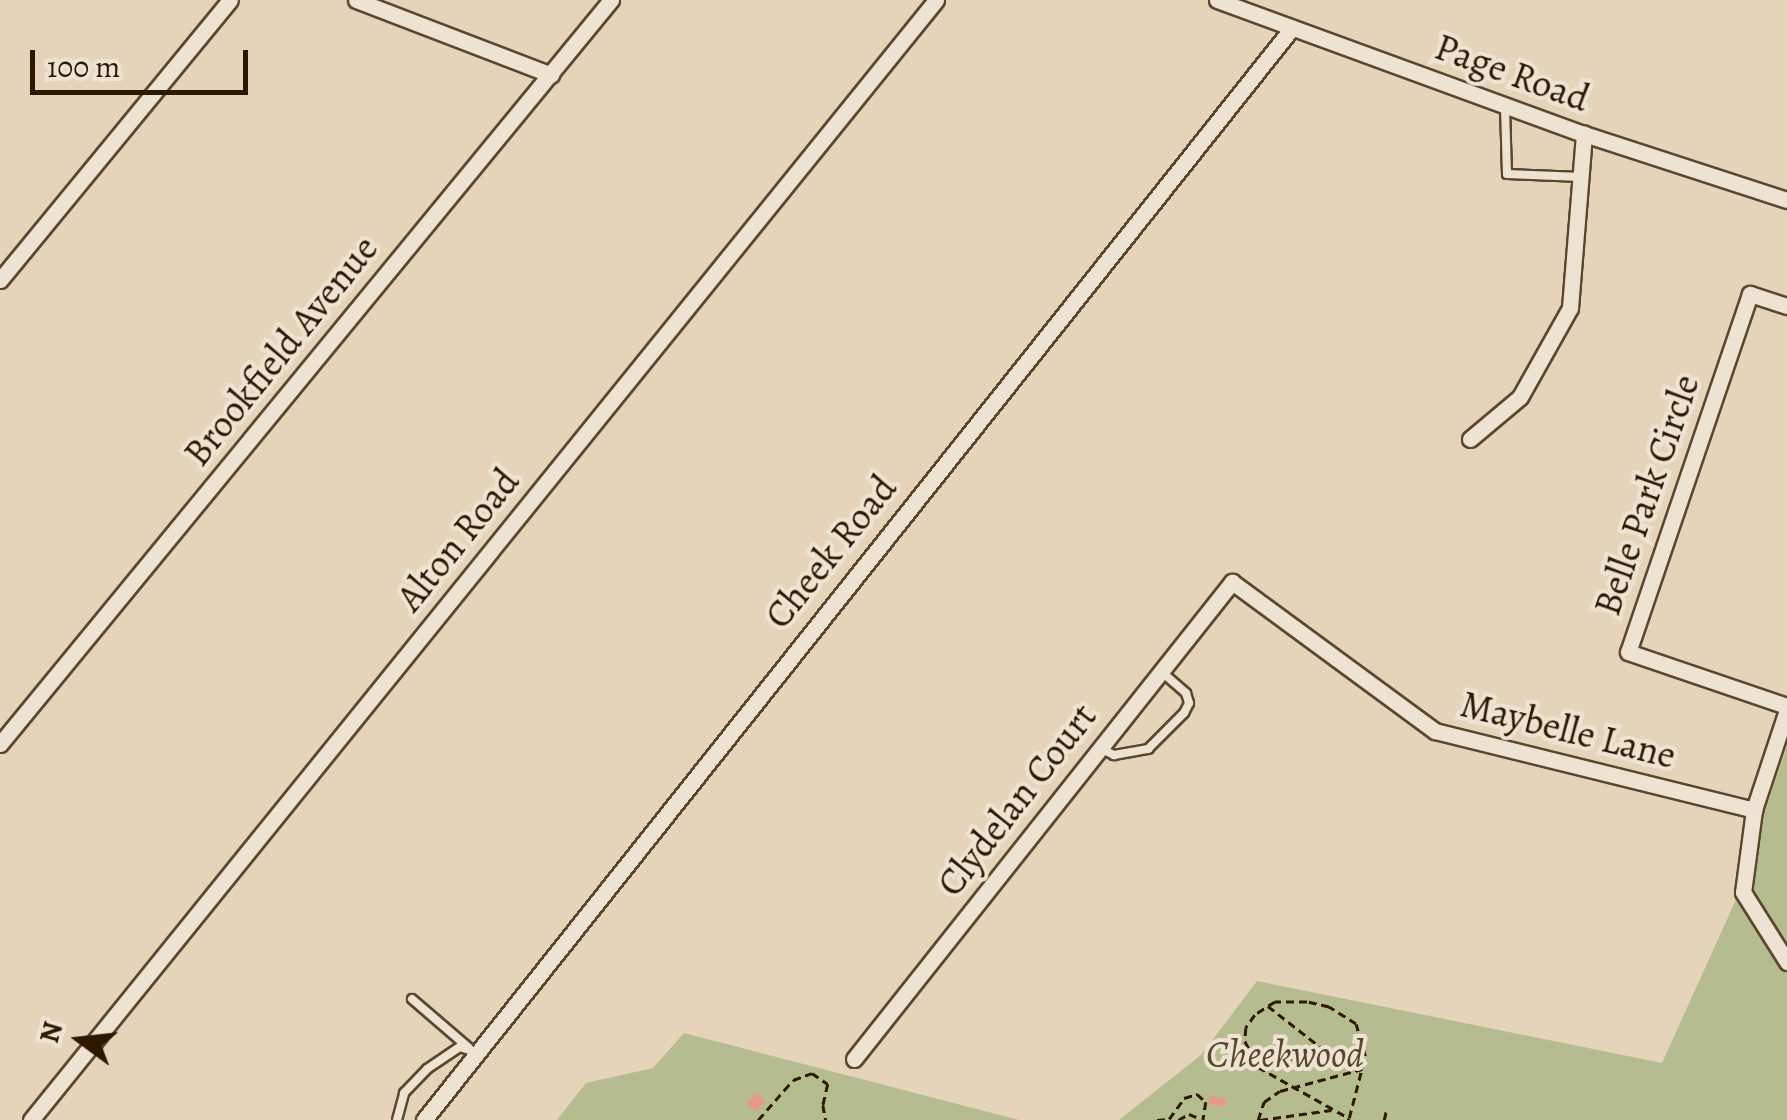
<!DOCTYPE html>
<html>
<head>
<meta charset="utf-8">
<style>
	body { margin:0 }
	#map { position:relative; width:1787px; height:1120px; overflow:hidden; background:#e5d4ba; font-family:Alegreya,serif }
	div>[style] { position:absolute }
	.green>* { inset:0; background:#b5bc8f }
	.building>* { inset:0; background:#e69a89; transform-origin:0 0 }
	.path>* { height:2.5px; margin-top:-1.25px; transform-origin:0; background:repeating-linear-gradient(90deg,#2d1800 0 8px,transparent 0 13px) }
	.roads { filter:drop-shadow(2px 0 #5b472e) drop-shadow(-2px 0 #5b472e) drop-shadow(0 2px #5b472e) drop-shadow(0 -2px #5b472e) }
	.lane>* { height:8px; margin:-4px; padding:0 4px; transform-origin:4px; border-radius:4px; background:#eee3d2 }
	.street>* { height:15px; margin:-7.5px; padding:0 7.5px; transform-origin:7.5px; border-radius:7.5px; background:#eee3d2 }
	span { translate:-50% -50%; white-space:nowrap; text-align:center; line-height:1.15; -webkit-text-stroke:8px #eee3d2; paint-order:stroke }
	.street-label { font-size:38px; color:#2d1800 }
	.park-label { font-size:38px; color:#56492b; font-style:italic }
	.north { position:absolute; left:30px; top:990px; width:100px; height:100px; -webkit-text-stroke:8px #eee3d2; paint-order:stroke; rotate:285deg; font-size:28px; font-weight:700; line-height:40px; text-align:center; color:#2d1800 }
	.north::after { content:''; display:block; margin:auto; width:35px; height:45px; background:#2d1800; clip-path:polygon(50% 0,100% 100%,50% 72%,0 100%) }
	.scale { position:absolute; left:30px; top:50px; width:218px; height:45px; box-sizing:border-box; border:5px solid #2d1800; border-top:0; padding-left:12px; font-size:30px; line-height:35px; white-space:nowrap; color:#2d1800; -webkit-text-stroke:8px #eee3d2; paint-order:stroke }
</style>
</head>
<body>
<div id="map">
	<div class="green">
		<i style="clip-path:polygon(1787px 746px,1787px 1120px,1119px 1120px,1201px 1055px,1257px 981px,1662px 1063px,1753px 862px,1757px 835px)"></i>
		<i style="clip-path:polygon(684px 1033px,1019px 1120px,557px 1120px,586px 1083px,653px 1068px)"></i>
	</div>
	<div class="building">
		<i style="left:757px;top:1092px;width:13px;height:15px;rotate:45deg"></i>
		<i style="left:1210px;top:1096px;width:17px;height:8px;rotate:10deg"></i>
	</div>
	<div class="path">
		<i style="left:1268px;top:1006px;width:88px;rotate:38deg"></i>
		<i style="left:1251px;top:1056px;width:112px;rotate:3.6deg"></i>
		<i style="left:758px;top:1120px;width:53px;rotate:-48.8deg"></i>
		<i style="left:793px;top:1080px;width:20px;rotate:-20deg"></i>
		<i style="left:812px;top:1073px;width:19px;rotate:35deg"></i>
		<i style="left:828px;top:1084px;width:22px;rotate:103deg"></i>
		<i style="left:823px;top:1105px;width:15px;rotate:79deg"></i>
		<i style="left:1157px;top:1120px;width:12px;rotate:-5deg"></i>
		<i style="left:1169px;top:1119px;width:26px;rotate:-54deg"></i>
		<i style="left:1184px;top:1098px;width:14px;rotate:-17deg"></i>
		<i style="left:1197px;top:1094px;width:12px;rotate:42deg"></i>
		<i style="left:1206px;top:1102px;width:18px;rotate:99deg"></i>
		<i style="left:1178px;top:1120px;width:13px;rotate:-29deg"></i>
		<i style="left:1189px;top:1114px;width:13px;rotate:23deg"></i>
		<i style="left:1258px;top:1120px;width:19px;rotate:-72deg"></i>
		<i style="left:1264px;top:1102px;width:19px;rotate:-35deg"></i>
		<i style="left:1280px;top:1091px;width:85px;rotate:-15deg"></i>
		<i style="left:1260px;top:1120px;width:72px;rotate:-8deg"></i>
		<i style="left:1348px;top:1120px;width:2px;rotate:-63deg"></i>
		<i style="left:1349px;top:1118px;width:52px;rotate:-75.4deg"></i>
		<i style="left:1362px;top:1068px;width:12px;rotate:-76deg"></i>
		<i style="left:1365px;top:1056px;width:33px;rotate:-106deg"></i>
		<i style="left:1356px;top:1024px;width:32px;rotate:-148deg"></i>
		<i style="left:1329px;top:1007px;width:23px;rotate:-167deg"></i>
		<i style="left:1307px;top:1002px;width:32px;rotate:180deg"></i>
		<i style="left:1275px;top:1002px;width:24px;rotate:147deg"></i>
		<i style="left:1255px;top:1015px;width:16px;rotate:125deg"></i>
		<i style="left:1246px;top:1028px;width:13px;rotate:94deg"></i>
		<i style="left:1245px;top:1041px;width:29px;rotate:63deg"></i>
		<i style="left:1258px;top:1067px;width:104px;rotate:29.3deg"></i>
		<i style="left:1384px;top:1120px;width:9px;rotate:-77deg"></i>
	</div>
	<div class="roads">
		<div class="lane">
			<i style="left:1505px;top:107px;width:67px;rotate:88.3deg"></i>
			<i style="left:1507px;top:174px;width:74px;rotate:2.3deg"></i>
			<i style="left:1100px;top:748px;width:16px;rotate:27deg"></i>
			<i style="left:1114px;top:755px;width:35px;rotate:-10deg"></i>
			<i style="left:1148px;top:749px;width:51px;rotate:-45deg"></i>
			<i style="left:1184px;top:713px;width:11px;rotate:-63deg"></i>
			<i style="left:1189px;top:703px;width:10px;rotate:-107deg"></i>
			<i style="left:1186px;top:693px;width:32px;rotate:-139deg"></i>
			<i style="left:412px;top:999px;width:75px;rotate:40.7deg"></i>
			<i style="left:397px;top:1120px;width:28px;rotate:-75deg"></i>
			<i style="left:404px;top:1093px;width:33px;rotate:-46deg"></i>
			<i style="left:427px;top:1069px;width:40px;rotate:-34deg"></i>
			<i style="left:460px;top:1047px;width:19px;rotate:18deg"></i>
		</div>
		<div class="street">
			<i style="left:356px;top:0;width:209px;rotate:21deg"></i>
			<i style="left:1217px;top:0;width:391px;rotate:20.1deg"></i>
			<i style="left:1584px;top:134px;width:213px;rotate:18deg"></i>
			<i style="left:0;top:280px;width:362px;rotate:-50.6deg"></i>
			<i style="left:1787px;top:306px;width:39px;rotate:-162deg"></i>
			<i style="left:1750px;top:294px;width:378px;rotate:108.8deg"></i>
			<i style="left:1628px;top:652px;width:168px;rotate:18.8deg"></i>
			<i style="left:1470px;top:439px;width:65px;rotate:-40deg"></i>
			<i style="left:1520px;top:397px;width:102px;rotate:-60.7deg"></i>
			<i style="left:1570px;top:308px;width:175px;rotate:-85.4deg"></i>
			<i style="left:1787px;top:710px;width:105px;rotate:108.3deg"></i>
			<i style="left:1754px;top:810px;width:83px;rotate:97.6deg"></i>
			<i style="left:1743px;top:892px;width:83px;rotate:57.8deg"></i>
			<i style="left:0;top:744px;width:963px;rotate:-50.61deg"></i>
			<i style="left:854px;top:1059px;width:609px;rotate:-51.6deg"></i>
			<i style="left:1232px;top:582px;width:252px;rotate:36.3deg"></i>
			<i style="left:1435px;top:731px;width:329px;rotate:13.9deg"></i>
			<i style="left:31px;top:1120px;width:1440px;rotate:-51.06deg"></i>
			<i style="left:424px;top:1120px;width:1395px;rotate:-51.52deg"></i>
		</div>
	</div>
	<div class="street-label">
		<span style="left:1512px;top:73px;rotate:20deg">Page Road</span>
		<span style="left:281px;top:351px;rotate:-51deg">Brookfield Avenue</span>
		<span style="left:1647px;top:495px;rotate:-71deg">Belle Park Circle</span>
		<span style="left:458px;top:540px;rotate:-51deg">Alton Road</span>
		<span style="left:831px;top:552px;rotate:-51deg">Cheek Road</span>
		<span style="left:1568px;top:730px;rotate:14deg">Maybelle Lane</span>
		<span style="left:1017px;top:800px;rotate:-52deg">Clydelan Court</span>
	</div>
	<div class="park-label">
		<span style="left:1285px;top:1055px">Cheekwood</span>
	</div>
	<div class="north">N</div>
	<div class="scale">100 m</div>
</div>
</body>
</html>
